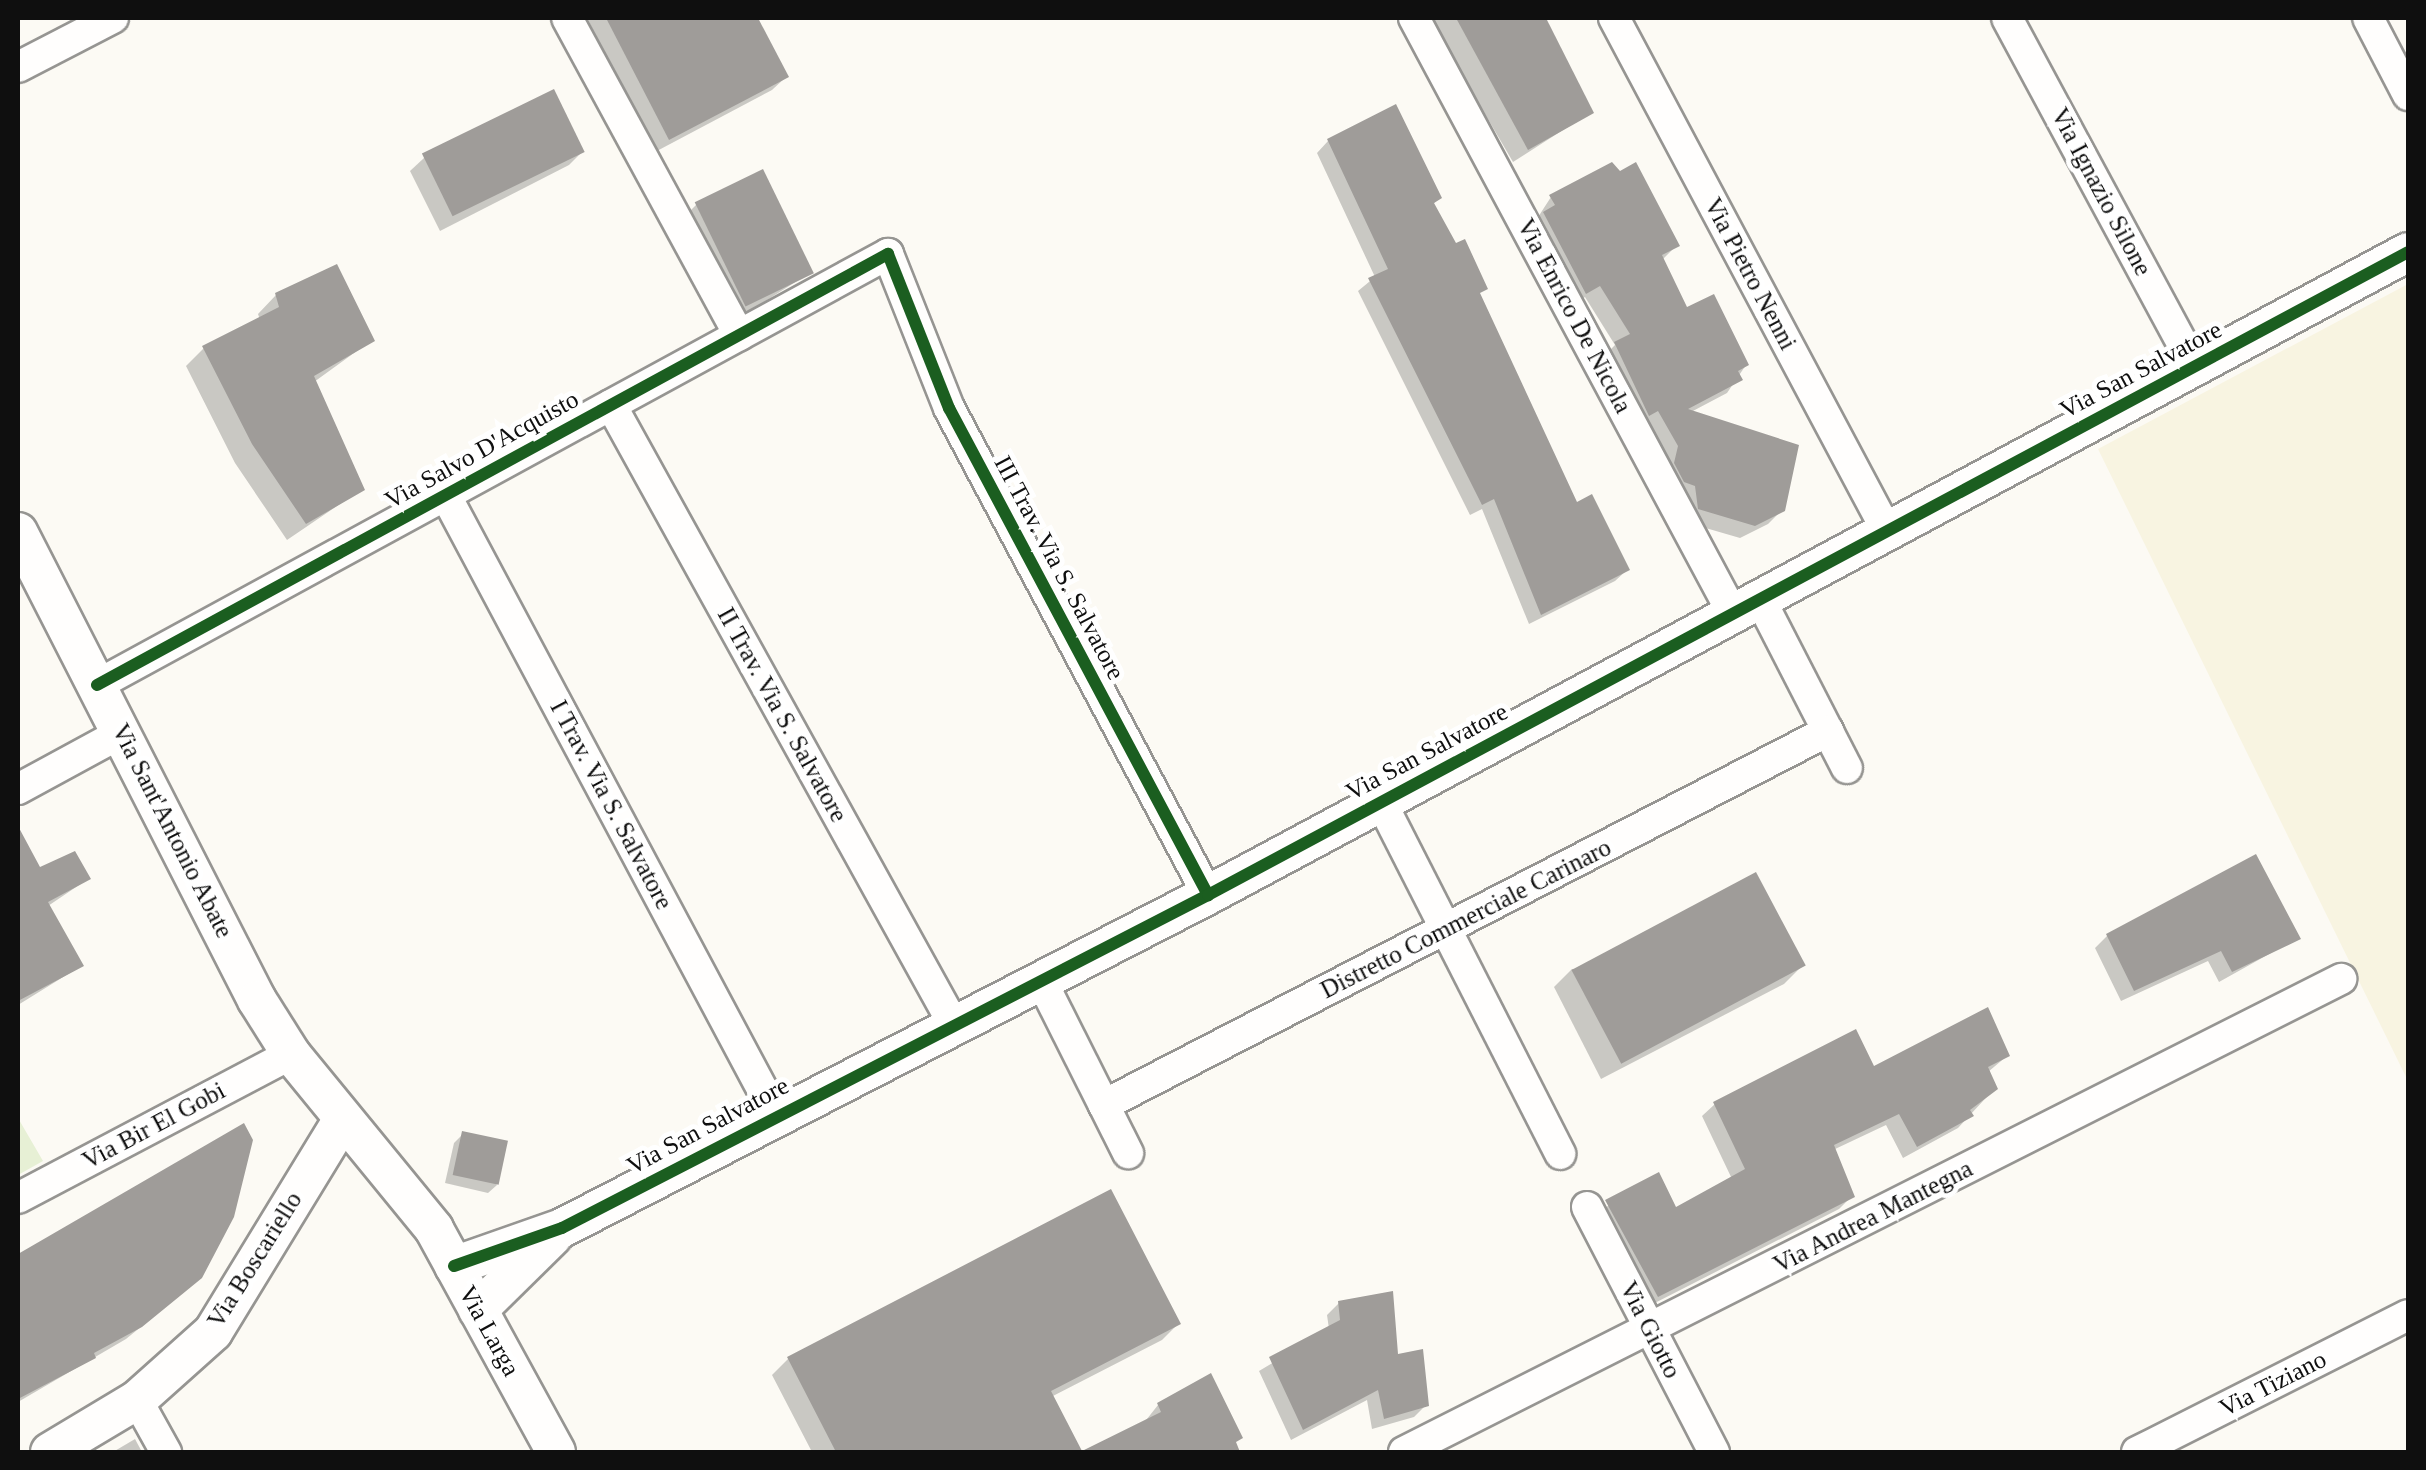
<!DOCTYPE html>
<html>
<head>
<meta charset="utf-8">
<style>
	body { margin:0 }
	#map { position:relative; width:2426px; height:1470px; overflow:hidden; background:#fcfaf4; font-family:Georgia,serif }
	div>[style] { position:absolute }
	.farmland>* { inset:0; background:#f8f4e1 }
	.green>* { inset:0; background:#e7f0d5 }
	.shadow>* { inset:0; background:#0003 }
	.building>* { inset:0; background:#9f9c99; transform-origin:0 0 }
	.roads { filter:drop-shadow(2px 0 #969592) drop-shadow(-2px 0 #969592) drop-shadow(0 2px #969592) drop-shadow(0 -2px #969592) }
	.minor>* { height:30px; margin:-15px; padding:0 15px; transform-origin:15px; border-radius:15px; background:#fffefd }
	.tertiary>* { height:38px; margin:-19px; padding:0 19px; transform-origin:19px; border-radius:19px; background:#fffefd }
	.cycleway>* { height:12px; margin:-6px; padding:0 6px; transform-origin:6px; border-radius:6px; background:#1b5e20 }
	span { translate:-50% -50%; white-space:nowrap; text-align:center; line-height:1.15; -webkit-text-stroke:10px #fff; paint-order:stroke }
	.street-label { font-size:25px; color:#0f0f0f }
	.frame { position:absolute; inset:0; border:20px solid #0f0f0f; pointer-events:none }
</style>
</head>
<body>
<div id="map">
	<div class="farmland">
		<i style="clip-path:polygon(2408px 284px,2408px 1081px,2098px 449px)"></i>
	</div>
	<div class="green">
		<i style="clip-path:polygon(18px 1118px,43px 1161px,18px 1175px,18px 1117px)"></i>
	</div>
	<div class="shadow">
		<i style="clip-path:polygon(587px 18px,755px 18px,786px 77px,772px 90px,655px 152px)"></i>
		<i style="clip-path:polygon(1429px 18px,1543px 18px,1591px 112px,1513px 162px)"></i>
		<i style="clip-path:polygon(1328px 141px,1439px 198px,1432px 205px,1576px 505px,1627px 570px,1615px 581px,1529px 624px,1482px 509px,1470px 515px,1358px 291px,1375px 277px,1317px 153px)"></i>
		<i style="clip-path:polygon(582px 152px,569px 165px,440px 231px,410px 171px,424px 158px)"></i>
		<i style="clip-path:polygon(1551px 197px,1677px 245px,1662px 260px,1686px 310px,1746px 365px,1727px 393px,1691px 412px,1783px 509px,1768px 524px,1740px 538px,1685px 522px,1602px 358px,1615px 345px,1585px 297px,1572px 305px,1531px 228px)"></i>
		<i style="clip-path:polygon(697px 204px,811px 272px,734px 321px,683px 218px)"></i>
		<i style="clip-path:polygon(276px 295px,372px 340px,314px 382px,362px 489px,287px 540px,235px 463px,186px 366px,204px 348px,260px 320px,258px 314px)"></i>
		<i style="clip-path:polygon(18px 831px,39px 871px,88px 879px,48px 906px,81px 966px,18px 1005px)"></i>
		<i style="clip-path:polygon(2107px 936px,2298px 938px,2219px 982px,2208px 961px,2121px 1001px,2095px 948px)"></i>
		<i style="clip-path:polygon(1802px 966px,1784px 984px,1601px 1079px,1554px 987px,1572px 969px)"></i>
		<i style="clip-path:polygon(2007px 1056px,1988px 1072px,1995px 1088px,1958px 1128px,1903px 1158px,1886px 1125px,1833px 1150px,1852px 1196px,1839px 1209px,1645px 1308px,1593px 1215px,1658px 1176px,1675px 1210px,1732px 1179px,1702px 1116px,1715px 1104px,1873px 1069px)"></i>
		<i style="clip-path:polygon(463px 1134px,497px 1185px,488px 1193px,445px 1183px,454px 1143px)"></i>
		<i style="clip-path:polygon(59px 1237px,185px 1291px,126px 1339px,18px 1402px,18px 1257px)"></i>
		<i style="clip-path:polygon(1339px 1303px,1396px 1357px,1426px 1405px,1414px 1417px,1372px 1429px,1367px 1400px,1291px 1440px,1259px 1371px,1329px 1329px,1327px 1315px)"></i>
		<i style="clip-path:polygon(1178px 1324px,1162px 1340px,1051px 1397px,1081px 1452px,971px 1452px,965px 1440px,941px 1452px,812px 1452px,772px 1375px,788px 1359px)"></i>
		<i style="clip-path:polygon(1158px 1405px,1234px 1443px,1238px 1452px,1084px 1452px,1143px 1424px)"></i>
		<i style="clip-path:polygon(135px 1439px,142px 1452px,113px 1452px)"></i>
	</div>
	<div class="building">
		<i style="clip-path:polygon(606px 18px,758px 18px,789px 77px,669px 140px)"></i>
		<i style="clip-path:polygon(1456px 18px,1546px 18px,1594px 113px,1528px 150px)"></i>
		<i style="left:554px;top:89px;width:70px;height:147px;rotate:64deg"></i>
		<i style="clip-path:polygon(1396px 104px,1442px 198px,1434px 203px,1456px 243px,1465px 239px,1488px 289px,1480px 293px,1577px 502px,1592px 494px,1630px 570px,1541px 615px,1494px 499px,1482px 505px,1368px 278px,1388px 269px,1327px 139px)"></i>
		<i style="clip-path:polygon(1612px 162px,1620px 171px,1636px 162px,1680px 246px,1662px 255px,1687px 307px,1714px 294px,1749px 365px,1738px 371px,1743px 380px,1688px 409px,1799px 445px,1785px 511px,1755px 526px,1698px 509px,1695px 486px,1684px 482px,1674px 463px,1678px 446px,1658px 411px,1649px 416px,1614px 342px,1630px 334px,1600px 286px,1586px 294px,1543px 212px,1555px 205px,1549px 195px)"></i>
		<i style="left:763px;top:169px;width:116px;height:76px;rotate:64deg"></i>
		<i style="clip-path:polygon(337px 264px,375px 341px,314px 376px,365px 490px,306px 524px,252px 444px,202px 346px,279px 307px,275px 293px)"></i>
		<i style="clip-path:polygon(18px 826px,40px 867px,75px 851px,91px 879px,48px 902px,84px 966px,18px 1001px)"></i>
		<i style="clip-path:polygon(2256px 854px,2301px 939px,2232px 972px,2221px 951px,2134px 991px,2106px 934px)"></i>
		<i style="left:1756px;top:872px;width:106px;height:209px;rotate:62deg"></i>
		<i style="clip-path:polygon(1988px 1007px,2010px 1056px,1988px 1067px,1998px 1089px,1970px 1110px,1974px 1116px,1917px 1147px,1899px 1114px,1834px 1145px,1855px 1197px,1658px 1297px,1605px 1200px,1659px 1172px,1676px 1207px,1745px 1169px,1713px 1102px,1856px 1029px,1874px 1066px)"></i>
		<i style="clip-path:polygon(244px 1123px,253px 1140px,234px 1217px,202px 1278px,142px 1327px,94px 1353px,96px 1358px,18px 1399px,18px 1254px)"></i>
		<i style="left:462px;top:1131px;width:47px;height:45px;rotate:12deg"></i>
		<i style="clip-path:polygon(1111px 1189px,1181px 1324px,1051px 1391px,1082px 1451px,1161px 1412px,1157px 1403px,1211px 1373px,1243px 1438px,1236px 1442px,1240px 1452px,836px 1452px,787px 1357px)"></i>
		<i style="clip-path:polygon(1393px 1291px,1398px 1354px,1423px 1349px,1429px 1406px,1384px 1419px,1378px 1390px,1303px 1430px,1269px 1357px,1340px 1320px,1338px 1301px)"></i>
	</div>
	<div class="roads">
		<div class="minor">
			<i style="left:567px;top:18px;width:361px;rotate:61.5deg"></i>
			<i style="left:1414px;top:18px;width:676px;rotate:61.84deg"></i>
			<i style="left:1614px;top:18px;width:581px;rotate:61.98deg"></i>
			<i style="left:2007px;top:18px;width:395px;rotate:61.7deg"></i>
			<i style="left:2368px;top:18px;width:87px;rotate:62.5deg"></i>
			<i style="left:18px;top:67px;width:107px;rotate:-27.3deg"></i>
			<i style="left:611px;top:405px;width:709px;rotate:61.05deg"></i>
			<i style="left:446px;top:496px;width:701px;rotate:61.94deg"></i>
			<i style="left:1760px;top:599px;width:190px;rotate:62.8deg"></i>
			<i style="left:97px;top:685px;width:901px;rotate:-28.59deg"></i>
			<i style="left:888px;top:254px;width:166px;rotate:68.4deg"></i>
			<i style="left:949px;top:408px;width:552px;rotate:61.99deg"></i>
			<i style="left:18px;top:789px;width:119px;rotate:-28.5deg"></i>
			<i style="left:1381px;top:802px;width:395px;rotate:63deg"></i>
			<i style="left:1041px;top:980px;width:194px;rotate:63.3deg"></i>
			<i style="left:1104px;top:1105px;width:815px;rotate:-27.32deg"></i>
			<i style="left:18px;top:1198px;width:309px;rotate:-27.8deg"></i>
			<i style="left:1587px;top:1207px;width:276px;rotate:62.6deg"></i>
			<i style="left:137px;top:1400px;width:60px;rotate:60.9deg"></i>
			<i style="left:1404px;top:1452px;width:1050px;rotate:-26.78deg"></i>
			<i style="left:2137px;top:1452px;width:304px;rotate:-26.8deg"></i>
		</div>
		<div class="tertiary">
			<i style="left:18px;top:532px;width:525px;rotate:62.95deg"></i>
			<i style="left:257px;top:1000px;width:64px;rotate:57.8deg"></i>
			<i style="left:291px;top:1054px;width:226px;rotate:50.7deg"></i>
			<i style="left:434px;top:1229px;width:254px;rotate:61.3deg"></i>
			<i style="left:454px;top:1266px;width:114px;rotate:-19.4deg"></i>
			<i style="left:562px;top:1228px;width:727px;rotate:-27.27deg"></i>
			<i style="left:1208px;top:895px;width:1361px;rotate:-28.18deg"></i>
			<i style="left:478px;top:1310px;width:105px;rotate:-44.6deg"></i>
			<i style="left:50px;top:1452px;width:101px;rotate:-30.9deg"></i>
			<i style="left:137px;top:1400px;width:102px;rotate:-41.8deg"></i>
			<i style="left:213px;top:1332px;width:250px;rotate:-58.6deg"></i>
		</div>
	</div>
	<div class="cycleway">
		<i style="left:97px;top:685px;width:901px;rotate:-28.59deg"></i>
		<i style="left:888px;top:254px;width:166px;rotate:68.4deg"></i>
		<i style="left:949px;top:408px;width:552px;rotate:61.99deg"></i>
		<i style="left:454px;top:1266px;width:114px;rotate:-19.4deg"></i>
		<i style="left:562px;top:1228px;width:727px;rotate:-27.27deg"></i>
		<i style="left:1208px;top:895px;width:1361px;rotate:-28.18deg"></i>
	</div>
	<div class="street-label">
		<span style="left:2101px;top:192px;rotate:62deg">Via Ignazio Silone</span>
		<span style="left:1750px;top:274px;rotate:62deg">Via Pietro Nenni</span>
		<span style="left:1574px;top:316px;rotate:62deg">Via Enrico De Nicola</span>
		<span style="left:2141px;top:370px;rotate:-28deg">Via San Salvatore</span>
		<span style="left:482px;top:450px;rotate:-29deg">Via Salvo D'Acquisto</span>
		<span style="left:1059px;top:568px;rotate:62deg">III Trav. Via S. Salvatore</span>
		<span style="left:782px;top:715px;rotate:61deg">II Trav. Via S. Salvatore</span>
		<span style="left:1427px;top:752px;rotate:-28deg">Via San Salvatore</span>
		<span style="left:611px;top:805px;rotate:62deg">I Trav. Via S. Salvatore</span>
		<span style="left:172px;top:831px;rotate:63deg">Via Sant'Antonio Abate</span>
		<span style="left:1466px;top:919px;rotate:-27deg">Distretto Commerciale Carinaro</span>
		<span style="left:154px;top:1126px;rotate:-28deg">Via Bir El Gobi</span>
		<span style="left:708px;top:1126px;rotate:-28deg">Via San Salvatore</span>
		<span style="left:1873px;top:1217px;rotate:-27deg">Via Andrea Mantegna</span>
		<span style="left:255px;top:1260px;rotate:-58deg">Via Boscariello</span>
		<span style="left:1650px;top:1330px;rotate:63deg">Via Giotto</span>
		<span style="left:489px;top:1331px;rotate:61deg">Via Larga</span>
		<span style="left:2273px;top:1384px;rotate:-27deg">Via Tiziano</span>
	</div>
	<div class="frame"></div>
</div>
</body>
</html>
